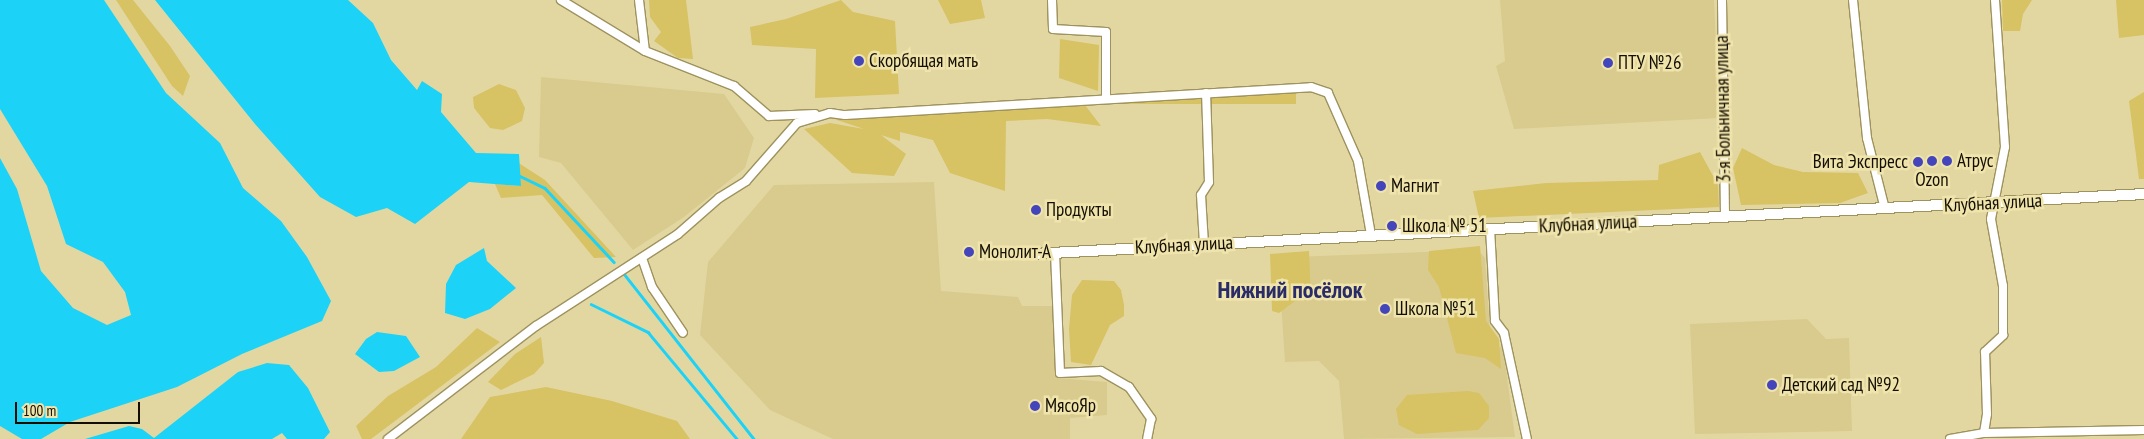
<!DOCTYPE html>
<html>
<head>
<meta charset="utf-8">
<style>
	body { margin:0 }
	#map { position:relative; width:2144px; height:439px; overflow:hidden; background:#e3d7a1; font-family:"PT Sans Narrow",sans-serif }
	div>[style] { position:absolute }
	.built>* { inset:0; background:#d9cb8d }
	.green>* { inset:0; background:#d7c264; transform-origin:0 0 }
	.water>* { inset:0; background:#1dd2f7 }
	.stream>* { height:2.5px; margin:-1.25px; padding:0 1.25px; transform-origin:1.25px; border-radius:1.25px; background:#1dd2f7 }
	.roads { filter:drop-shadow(1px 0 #9e925e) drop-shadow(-1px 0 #9e925e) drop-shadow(0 1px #9e925e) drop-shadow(0 -1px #9e925e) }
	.street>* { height:8px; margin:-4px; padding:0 4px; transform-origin:4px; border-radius:4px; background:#fff }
	.secondary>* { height:10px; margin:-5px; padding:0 5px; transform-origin:5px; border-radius:5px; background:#fff }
	.dots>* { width:14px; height:14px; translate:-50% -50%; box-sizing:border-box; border:2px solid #f0e4ad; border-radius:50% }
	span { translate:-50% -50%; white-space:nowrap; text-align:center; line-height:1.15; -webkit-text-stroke:5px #f0e4ad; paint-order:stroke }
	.poi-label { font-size:19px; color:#130e00 }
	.left { translate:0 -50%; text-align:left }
	.right { translate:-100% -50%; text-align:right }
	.street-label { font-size:19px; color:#130e00 }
	.district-label { font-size:24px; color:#292c66; font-weight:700 }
	.scale { position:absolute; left:15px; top:402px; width:125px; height:22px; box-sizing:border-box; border:2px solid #130e00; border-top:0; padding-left:6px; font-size:15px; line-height:18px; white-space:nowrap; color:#130e00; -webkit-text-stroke:4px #f0e4ad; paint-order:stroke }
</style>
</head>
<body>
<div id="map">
	<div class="built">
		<i style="clip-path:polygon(1500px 0,1714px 0,1719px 118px,1514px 129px,1496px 66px,1505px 61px)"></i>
		<i style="clip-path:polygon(541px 77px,724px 94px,754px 138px,745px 168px,684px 217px,633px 250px,561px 163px,539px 157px)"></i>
		<i style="clip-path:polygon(934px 182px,941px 291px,1018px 297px,1022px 306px,1054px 306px,1058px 378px,1107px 382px,1107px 415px,1070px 418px,1070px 439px,833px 439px,770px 410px,700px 335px,708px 262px,774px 185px)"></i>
		<i style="clip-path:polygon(1478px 250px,1485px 258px,1491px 347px,1503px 347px,1515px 437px,1344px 439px,1339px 381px,1319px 361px,1285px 362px,1279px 271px,1292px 257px)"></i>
		<i style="clip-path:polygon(1807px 319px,1826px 339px,1849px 338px,1852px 431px,1695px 434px,1690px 324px)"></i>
	</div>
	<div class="green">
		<i style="clip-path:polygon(116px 0,133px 0,170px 46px,190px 76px,183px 96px,172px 86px)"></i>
		<i style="clip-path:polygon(649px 0,686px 0,693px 59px,678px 58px,654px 41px,661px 32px,650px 17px)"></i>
		<i style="clip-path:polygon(841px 0,853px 12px,895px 21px,899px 94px,815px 98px,816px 49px,752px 45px,750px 27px,786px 19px)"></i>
		<i style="clip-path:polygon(938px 0,981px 0,985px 18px,950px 24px)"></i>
		<i style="clip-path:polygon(2002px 0,2032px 0,2023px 14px,2020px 31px,2003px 31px)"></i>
		<i style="clip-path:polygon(2116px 0,2144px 0,2144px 35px,2119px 38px)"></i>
		<i style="clip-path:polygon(1060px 39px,1099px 45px,1098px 91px,1059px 78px)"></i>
		<i style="clip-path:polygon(499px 84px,516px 90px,525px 108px,522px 121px,503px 130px,490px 128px,474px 108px,473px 97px)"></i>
		<i style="clip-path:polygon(2144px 92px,2144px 179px,2139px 179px,2129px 101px)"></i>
		<i style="left:1296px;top:93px;width:11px;height:174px;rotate:90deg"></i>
		<i style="clip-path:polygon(1085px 105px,1101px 126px,1047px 119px,1006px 121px,1005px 191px,950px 173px,933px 140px,900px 132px,900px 141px,881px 135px,906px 154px,894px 176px,852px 173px,804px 129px,830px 123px,864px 129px,831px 118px)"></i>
		<i style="clip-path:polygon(1742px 148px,1774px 165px,1803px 172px,1858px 173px,1868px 193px,1840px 203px,1741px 205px,1733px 168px)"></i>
		<i style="clip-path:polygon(1700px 152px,1718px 185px,1719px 207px,1479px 218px,1473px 191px,1546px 183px,1658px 180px,1659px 165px)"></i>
		<i style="clip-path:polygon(517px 162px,545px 180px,616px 257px,594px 258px,542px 195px,501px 198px,495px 184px,521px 186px)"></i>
		<i style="clip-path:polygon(1480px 246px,1486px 321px,1499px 339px,1501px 369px,1485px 358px,1456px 353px,1439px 287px,1428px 270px,1429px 251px)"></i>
		<i style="clip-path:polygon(1309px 251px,1311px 300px,1295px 301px,1279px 313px,1272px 311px,1270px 254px)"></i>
		<i style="clip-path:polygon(1082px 280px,1114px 281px,1121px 290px,1124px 305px,1124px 316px,1110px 325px,1091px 365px,1071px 362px,1069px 329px,1072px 295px)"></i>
		<i style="clip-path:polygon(477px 328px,500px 342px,371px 439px,362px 439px,356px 426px,388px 396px,436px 367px)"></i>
		<i style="clip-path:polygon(541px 337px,544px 363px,534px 374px,501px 390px,488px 382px,515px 354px)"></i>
		<i style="clip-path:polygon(546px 387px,612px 401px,677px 421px,690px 439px,461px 439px,490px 397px)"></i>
		<i style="clip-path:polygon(1468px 391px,1479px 393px,1489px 406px,1489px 418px,1478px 430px,1417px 434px,1399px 425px,1396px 409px,1407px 395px)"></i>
	</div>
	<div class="water">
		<i style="clip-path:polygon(0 0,104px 0,166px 93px,220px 143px,243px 188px,281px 221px,307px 257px,331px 301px,322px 321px,242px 354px,177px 387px,70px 422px,41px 439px,22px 439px,0 426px,0 158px,17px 189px,41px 271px,73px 308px,107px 325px,131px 315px,125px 292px,103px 262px,66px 244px,47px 186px,0 109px)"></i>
		<i style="clip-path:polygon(155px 0,348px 0,373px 23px,391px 60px,417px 90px,422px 81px,442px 94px,441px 112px,476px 153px,519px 154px,521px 186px,469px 182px,415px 224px,387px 208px,356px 217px,320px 197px,255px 124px)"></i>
		<i style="clip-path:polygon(484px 248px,487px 261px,516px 288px,490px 309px,465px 319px,445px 313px,446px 284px,456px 265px)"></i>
		<i style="clip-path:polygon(377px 332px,406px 336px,420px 357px,394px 371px,379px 372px,355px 354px,366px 339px)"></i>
		<i style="clip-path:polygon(267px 363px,289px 365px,308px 388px,330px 432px,324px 439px,287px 439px,282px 433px,272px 439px,85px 439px,129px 426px,142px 429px,154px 438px,238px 372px)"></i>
	</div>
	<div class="stream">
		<i style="left:516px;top:174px;width:32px;rotate:26deg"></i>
		<i style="left:545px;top:188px;width:101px;rotate:47deg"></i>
		<i style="left:625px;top:275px;width:209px;rotate:51.8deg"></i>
		<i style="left:591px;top:304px;width:64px;rotate:26.2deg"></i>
		<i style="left:648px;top:332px;width:139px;rotate:50.2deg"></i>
	</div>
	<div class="roads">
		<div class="street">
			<i style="left:561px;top:0;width:98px;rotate:31.3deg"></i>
			<i style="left:645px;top:51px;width:96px;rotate:21.5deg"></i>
			<i style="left:734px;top:86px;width:46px;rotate:40.6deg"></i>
			<i style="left:769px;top:116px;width:46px;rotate:-2.5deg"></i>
			<i style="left:639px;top:0;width:51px;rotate:83.3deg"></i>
			<i style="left:1052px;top:0;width:29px;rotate:88deg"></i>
			<i style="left:1053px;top:29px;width:53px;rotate:3.2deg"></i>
			<i style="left:1106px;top:32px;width:67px;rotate:90deg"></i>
			<i style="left:1722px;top:0;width:217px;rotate:89.2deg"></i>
			<i style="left:1853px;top:0;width:139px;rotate:84.2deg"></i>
			<i style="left:1867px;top:138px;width:73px;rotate:75.8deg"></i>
			<i style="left:1490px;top:228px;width:93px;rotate:86.9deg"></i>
			<i style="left:1495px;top:321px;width:15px;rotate:53deg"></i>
			<i style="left:1504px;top:333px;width:108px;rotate:77.8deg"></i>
			<i style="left:1204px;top:244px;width:49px;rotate:-93.5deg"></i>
			<i style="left:1201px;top:195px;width:15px;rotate:-58deg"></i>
			<i style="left:1209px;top:182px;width:89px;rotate:-91.9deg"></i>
			<i style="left:1055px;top:253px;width:120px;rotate:87.6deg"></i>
			<i style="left:1060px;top:373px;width:41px;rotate:-2.8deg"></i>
			<i style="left:1101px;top:371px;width:32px;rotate:30deg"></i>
			<i style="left:1129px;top:387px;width:39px;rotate:55deg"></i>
			<i style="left:1151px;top:419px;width:20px;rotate:101deg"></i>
			<i style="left:642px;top:258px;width:31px;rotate:71deg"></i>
			<i style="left:652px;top:287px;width:55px;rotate:56deg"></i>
			<i style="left:1984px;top:433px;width:19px;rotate:-81deg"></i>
			<i style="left:1987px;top:414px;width:62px;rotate:-91.8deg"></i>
			<i style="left:1985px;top:352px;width:25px;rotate:-43deg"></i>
			<i style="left:2003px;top:335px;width:49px;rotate:-90deg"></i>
			<i style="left:2003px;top:286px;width:68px;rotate:-100.2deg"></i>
			<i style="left:1991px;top:219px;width:73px;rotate:-79deg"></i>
			<i style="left:2005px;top:147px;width:147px;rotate:-93.9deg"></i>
			<i style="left:388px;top:439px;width:186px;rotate:-37.4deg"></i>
			<i style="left:536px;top:326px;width:169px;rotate:-32.9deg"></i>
			<i style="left:678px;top:234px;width:55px;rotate:-41.3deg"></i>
			<i style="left:719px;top:198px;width:32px;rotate:-32deg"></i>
			<i style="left:746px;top:181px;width:77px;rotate:-48.7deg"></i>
			<i style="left:797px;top:123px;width:34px;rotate:-17deg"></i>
			<i style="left:830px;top:113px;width:15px;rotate:8deg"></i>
			<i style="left:845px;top:115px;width:467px;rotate:-3.4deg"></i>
			<i style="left:1311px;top:87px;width:18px;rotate:19deg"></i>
			<i style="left:1328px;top:93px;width:74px;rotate:66.2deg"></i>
			<i style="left:1358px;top:161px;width:75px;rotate:80deg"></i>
			<i style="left:1950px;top:439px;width:35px;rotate:-10deg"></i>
			<i style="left:1984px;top:433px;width:160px;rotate:-1.1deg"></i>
		</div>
		<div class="secondary">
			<i style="left:1033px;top:254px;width:1113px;rotate:-3.09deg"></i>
		</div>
	</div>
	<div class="dots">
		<i style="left:859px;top:61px;background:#4545bb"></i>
		<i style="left:1608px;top:63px;background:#4545bb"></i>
		<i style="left:1932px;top:161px;background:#4545bb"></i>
		<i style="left:1947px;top:161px;background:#4545bb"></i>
		<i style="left:1918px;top:162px;background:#4545bb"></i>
		<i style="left:1381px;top:186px;background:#4545bb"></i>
		<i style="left:1036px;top:210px;background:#4545bb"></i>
		<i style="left:1392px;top:226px;background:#4545bb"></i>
		<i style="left:969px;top:252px;background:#4545bb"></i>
		<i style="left:1385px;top:309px;background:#4545bb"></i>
		<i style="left:1772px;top:385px;background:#4545bb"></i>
		<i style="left:1035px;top:406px;background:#4545bb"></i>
	</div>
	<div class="poi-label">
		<span class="left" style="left:869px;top:61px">Скорбящая мать</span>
		<span class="left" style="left:1618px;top:63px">ПТУ №26</span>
		<span class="left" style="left:1957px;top:161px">Атрус</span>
		<span class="right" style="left:1908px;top:162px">Вита Экспресс</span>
		<span style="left:1932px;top:180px">Ozon</span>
		<span class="left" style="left:1391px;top:186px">Магнит</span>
		<span class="left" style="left:1046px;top:210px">Продукты</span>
		<span class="left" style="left:1402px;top:226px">Школа № 51</span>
		<span class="left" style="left:979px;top:252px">Монолит-А</span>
		<span class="left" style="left:1395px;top:309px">Школа №51</span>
		<span class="left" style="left:1782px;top:385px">Детский сад №92</span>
		<span class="left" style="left:1045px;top:406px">МясоЯр</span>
	</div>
	<div class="street-label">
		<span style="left:1723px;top:109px;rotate:-91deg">3-я Больничная улица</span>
		<span style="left:1993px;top:203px;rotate:-3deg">Клубная улица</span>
		<span style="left:1588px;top:224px;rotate:-3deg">Клубная улица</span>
		<span style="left:1184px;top:245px;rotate:-3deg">Клубная улица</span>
	</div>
	<div class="district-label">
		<span style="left:1290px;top:290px">Нижний посёлок</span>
	</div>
	<div class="scale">100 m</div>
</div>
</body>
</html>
